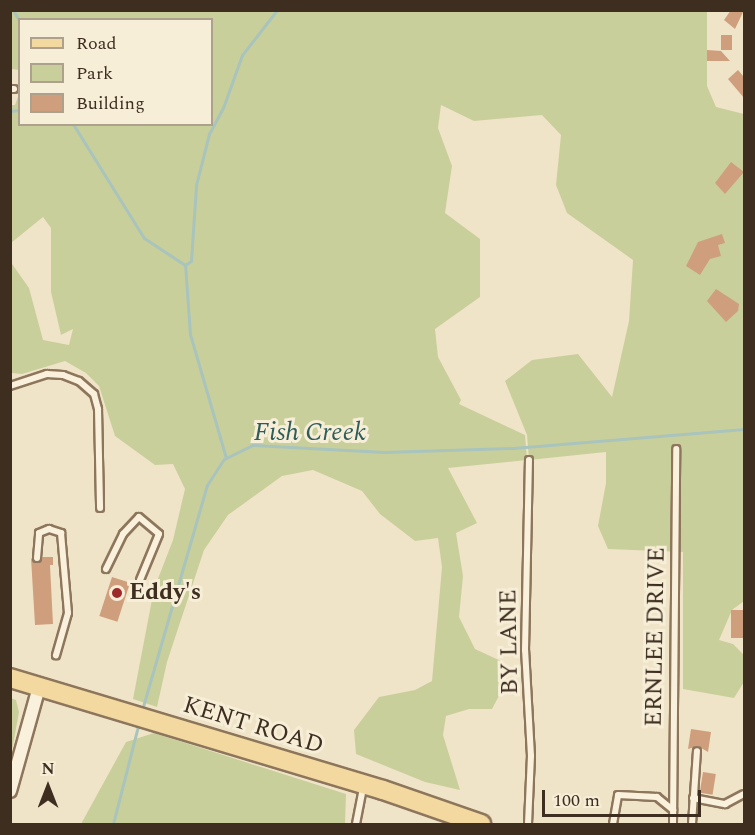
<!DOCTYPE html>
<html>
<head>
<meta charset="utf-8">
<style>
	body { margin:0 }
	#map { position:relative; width:755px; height:835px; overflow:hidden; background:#f0e4c8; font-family:Spectral,serif }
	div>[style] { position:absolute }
	.green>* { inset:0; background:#c9cf9b }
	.stream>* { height:3px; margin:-1.5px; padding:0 1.5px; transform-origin:1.5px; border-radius:1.5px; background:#a9c4bc }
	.building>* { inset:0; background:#cf9f7d; transform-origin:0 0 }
	.roads { filter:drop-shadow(2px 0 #8d765c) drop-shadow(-2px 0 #8d765c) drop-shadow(0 2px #8d765c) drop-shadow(0 -2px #8d765c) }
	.lane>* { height:6px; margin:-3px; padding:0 3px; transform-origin:3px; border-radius:3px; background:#faf1dc }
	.street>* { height:12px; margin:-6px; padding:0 6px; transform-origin:6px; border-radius:6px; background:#faf1dc }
	.primary>* { height:18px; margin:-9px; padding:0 9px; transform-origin:9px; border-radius:9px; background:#f3d9a0 }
	.dots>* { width:16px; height:16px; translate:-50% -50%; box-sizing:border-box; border:3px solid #f7eed8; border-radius:50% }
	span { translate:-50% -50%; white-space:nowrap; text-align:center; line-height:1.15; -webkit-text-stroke:6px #f7eed8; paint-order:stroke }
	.poi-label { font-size:24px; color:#3d2e20; font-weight:700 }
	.left { translate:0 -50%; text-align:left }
	.street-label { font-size:24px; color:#3d2e20 }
	.water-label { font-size:26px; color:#2f5d5a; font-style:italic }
	.frame { position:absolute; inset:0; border:12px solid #3d2e20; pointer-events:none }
	.legend { position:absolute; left:18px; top:18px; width:195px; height:108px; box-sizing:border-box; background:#f7eed8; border:2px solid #ada18e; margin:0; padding:8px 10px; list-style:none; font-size:18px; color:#3d2e20 }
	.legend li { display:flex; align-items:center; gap:12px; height:30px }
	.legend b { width:30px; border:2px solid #ada18e }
	.north { position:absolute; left:18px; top:757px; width:60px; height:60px; -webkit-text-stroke:4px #f7eed8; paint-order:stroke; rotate:0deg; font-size:16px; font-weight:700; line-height:24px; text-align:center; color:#3d2e20 }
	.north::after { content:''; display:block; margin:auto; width:21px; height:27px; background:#3d2e20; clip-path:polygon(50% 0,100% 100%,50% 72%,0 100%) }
	.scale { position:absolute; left:542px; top:790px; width:159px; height:27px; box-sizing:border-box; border:3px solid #3d2e20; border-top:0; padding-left:8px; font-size:18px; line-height:21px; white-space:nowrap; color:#3d2e20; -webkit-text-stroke:4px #f7eed8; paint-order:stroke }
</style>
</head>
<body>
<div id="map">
	<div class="green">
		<i style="clip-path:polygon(evenodd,11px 11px,707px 11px,707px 86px,716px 107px,744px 114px,744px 601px,732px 610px,719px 640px,733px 644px,744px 655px,744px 682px,734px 698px,683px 689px,683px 552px,608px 549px,598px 526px,606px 483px,606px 452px,529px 460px,527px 435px,505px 381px,532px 360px,578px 354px,612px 397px,629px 321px,633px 260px,567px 213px,556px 185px,561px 135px,542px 115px,474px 121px,441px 105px,438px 128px,452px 166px,445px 213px,480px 239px,480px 297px,435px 329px,438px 357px,461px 400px,459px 404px,525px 435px,527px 460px,448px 468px,477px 523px,456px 533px,463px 576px,459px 617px,475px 649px,503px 662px,501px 692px,492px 709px,469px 709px,446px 716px,443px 735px,460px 790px,425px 782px,356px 754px,354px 730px,379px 697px,415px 690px,432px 681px,442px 567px,438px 538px,415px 541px,380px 514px,362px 491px,313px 470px,282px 476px,228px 515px,204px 550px,167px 662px,157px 707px,133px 699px,154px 589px,173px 540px,185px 489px,173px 464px,155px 465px,115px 436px,99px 386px,86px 373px,65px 361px,22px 374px,11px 373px,10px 261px,29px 288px,43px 340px,69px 345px,73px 329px,61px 335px,51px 292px,51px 228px,43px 217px,11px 243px,11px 105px,15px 105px,19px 94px,19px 70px,11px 69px,11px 11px,20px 20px,212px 20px,212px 124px,20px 124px,20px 20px)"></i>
		<i style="clip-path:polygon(11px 698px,16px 700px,19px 712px,11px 756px)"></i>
		<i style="clip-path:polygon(154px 733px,346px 794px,345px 824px,81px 824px,126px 742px)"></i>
	</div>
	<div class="stream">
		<i style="left:13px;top:10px;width:14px;rotate:60deg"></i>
		<i style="left:10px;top:111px;width:10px;rotate:-6deg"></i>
		<i style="left:73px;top:124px;width:134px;rotate:58.1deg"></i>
		<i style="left:144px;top:238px;width:49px;rotate:33.4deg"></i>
		<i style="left:226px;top:458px;width:129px;rotate:-106.2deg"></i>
		<i style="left:190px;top:334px;width:69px;rotate:-94.1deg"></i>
		<i style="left:185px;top:265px;width:7px;rotate:-34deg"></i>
		<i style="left:191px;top:261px;width:76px;rotate:-86.2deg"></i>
		<i style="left:196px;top:185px;width:53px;rotate:-75.7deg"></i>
		<i style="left:209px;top:134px;width:30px;rotate:-62deg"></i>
		<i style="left:223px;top:108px;width:56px;rotate:-70.3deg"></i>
		<i style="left:242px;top:55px;width:57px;rotate:-52.1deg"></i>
		<i style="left:142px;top:710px;width:234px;rotate:-73.9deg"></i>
		<i style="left:207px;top:485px;width:31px;rotate:-57deg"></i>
		<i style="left:224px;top:459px;width:32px;rotate:-26deg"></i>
		<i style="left:253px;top:445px;width:131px;rotate:3.1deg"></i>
		<i style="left:384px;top:452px;width:129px;rotate:-1.8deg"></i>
		<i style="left:513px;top:448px;width:232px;rotate:-4.7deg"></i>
		<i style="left:113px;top:824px;width:105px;rotate:-75.7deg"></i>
	</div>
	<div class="building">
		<i style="clip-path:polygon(731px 10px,744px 10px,735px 29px,724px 20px)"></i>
		<i style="left:721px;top:35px;width:11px;height:15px"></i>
		<i style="clip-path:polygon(707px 50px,721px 51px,730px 61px,707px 61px)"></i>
		<i style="clip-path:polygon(738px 70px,744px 77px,744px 98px,728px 79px)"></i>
		<i style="clip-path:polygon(731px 162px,744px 172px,725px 194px,715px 183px)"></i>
		<i style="clip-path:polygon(722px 234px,725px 243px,718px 245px,721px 256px,710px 259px,700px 275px,686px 266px,698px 242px)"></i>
		<i style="clip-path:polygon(716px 289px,739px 304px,738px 311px,726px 322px,707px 301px)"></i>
		<i style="clip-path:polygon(42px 557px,53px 557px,53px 565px,50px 565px,53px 624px,35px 625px,31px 558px,37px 563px)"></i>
		<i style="left:112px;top:577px;width:19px;height:41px;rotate:18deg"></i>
		<i style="left:731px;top:610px;width:13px;height:28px"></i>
		<i style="clip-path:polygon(691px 729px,711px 732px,708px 752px,698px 746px,688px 749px)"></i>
		<i style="left:703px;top:772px;width:13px;height:21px;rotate:9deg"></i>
	</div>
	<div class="roads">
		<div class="lane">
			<i style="left:10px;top:89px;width:4px"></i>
			<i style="left:10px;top:386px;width:39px;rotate:-18deg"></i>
			<i style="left:47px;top:374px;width:16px;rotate:4deg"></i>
			<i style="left:63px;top:375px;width:17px;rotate:21deg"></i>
			<i style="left:79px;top:381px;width:20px;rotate:41deg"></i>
			<i style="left:94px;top:394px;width:16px;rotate:75deg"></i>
			<i style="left:98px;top:409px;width:99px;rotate:88.8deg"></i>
			<i style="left:37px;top:558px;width:25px;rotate:-85deg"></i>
			<i style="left:39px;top:533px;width:11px;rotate:-22deg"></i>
			<i style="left:49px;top:529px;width:13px;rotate:18deg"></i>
			<i style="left:61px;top:533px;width:80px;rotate:85deg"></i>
			<i style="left:68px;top:613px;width:44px;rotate:105.9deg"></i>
			<i style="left:106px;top:569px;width:39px;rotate:-64deg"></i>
			<i style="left:123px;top:534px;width:23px;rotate:-47deg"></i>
			<i style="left:139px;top:517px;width:26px;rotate:40deg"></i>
			<i style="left:159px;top:534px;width:50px;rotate:112.4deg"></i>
			<i style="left:693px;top:798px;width:33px;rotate:11deg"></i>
			<i style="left:725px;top:804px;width:21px;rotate:-28deg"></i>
			<i style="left:356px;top:824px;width:38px;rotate:-79deg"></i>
			<i style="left:528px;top:824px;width:68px;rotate:-87.5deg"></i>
			<i style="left:531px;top:756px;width:106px;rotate:-93.2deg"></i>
			<i style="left:525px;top:650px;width:190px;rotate:-88.8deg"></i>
			<i style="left:613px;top:824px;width:29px;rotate:-80deg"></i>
			<i style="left:618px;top:795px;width:39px;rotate:3deg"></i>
			<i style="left:657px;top:797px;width:21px;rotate:39deg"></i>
			<i style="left:673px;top:824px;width:375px;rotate:-89.5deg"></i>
			<i style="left:692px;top:824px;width:73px;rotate:-86.1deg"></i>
		</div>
		<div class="street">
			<i style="left:10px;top:791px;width:108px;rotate:-74.4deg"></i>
		</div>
		<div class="primary">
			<i style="left:10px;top:678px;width:389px;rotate:16.7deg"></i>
			<i style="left:383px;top:790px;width:104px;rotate:19.1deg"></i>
		</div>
	</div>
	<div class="dots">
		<i style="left:117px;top:593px;background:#9e2a2b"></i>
	</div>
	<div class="poi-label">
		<span class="left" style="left:129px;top:593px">Eddy's</span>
	</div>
	<div class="street-label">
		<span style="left:656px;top:637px;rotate:-89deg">ERNLEE DRIVE</span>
		<span style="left:510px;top:642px;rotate:-91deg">BY LANE</span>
		<span style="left:253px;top:726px;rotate:17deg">KENT ROAD</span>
	</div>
	<div class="water-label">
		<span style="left:310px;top:433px">Fish Creek</span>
	</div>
	<div class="frame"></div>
	<ul class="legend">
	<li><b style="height:8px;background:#f3d9a0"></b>Road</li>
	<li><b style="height:16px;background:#c9cf9b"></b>Park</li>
	<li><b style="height:16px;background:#cf9f7d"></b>Building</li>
	</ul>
	<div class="north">N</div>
	<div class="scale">100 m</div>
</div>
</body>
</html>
